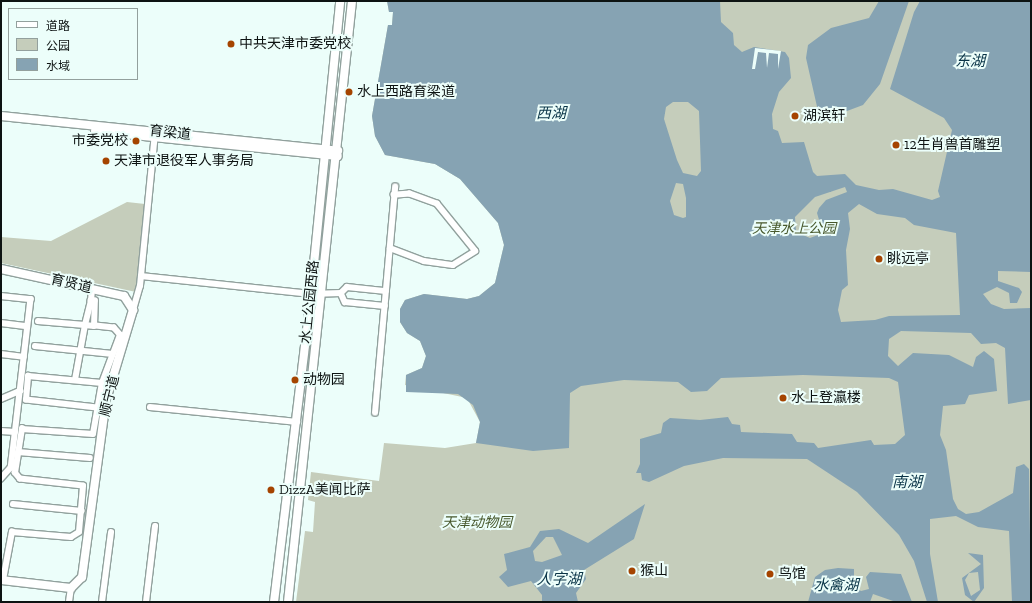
<!DOCTYPE html>
<html>
<head>
<meta charset="utf-8">
<style>
	body { margin:0 }
	#map { position:relative; width:1032px; height:603px; overflow:hidden; background:#ecfefa; font-family:"Zilla Slab","Noto Sans SC",serif }
	div>[style] { position:absolute }
	.green>* { inset:0; background:#c5cdbb }
	.water>* { inset:0; background:#86a3b3 }
	.pier>* { inset:0; background:#ecfefa }
	.roads { filter:drop-shadow(1px 0 #91a19d) drop-shadow(-1px 0 #91a19d) drop-shadow(0 1px #91a19d) drop-shadow(0 -1px #91a19d) }
	.street>* { height:5.5px; margin:-2.75px; padding:0 2.75px; transform-origin:2.75px; border-radius:2.75px; background:#fff }
	.secondary>* { height:8px; margin:-4px; padding:0 4px; transform-origin:4px; border-radius:4px; background:#fff }
	.dots>* { width:11px; height:11px; translate:-50% -50%; box-sizing:border-box; border:2px solid #ecfefa; border-radius:50% }
	span { translate:-50% -50%; white-space:nowrap; text-align:center; line-height:1.15; -webkit-text-stroke:4px #ecfefa; paint-order:stroke }
	.poi-label { font-size:14px; color:#0d1312 }
	.left { translate:0 -50%; text-align:left }
	.right { translate:-100% -50%; text-align:right }
	.street-label { font-size:14px; color:#0d1312 }
	.park-label { font-size:14px; color:#48592d; font-style:italic }
	.water-label { font-size:15px; color:#083346; font-style:italic }
	.frame { position:absolute; inset:0; border:2px solid #0d1312; pointer-events:none }
	.legend { position:absolute; left:8px; top:8px; width:130px; height:72px; box-sizing:border-box; background:#ecfefa; border:1px solid #93a09d; margin:0; padding:5px 7px; list-style:none; font-size:12px; color:#0d1312 }
	.legend li { display:flex; align-items:center; gap:8px; height:20px }
	.legend b { width:20px; border:1px solid #93a09d }
</style>
</head>
<body>
<div id="map">
	<div class="green">
		<i style="clip-path:polygon(387px 1px,1031px 1px,1031px 602px,296px 602px,305px 531px,313px 532px,315px 502px,308px 500px,311px 472px,379px 481px,384px 443px,445px 448px,476px 443px,480px 422px,467px 398px,405px 385px,406px 375px,422px 368px,426px 356px,420px 341px,407px 333px,400px 322px,400px 309px,405px 300px,424px 294px,467px 299px,479px 296px,495px 283px,504px 245px,498px 223px,460px 179px,435px 164px,385px 155px,375px 136px,372px 116px,388px 25px,392px 25px,393px 12px,389px 12px)"></i>
		<i style="clip-path:polygon(127px 202px,145px 204px,136px 292px,1px 263px,1px 237px,51px 241px)"></i>
	</div>
	<div class="water">
		<i style="clip-path:polygon(evenodd,387px 1px,720px 1px,721px 22px,733px 33px,734px 45px,742px 52px,754px 47px,785px 52px,789px 58px,791px 78px,779px 92px,772px 114px,773px 129px,778px 131px,782px 143px,804px 142px,813px 172px,817px 176px,845px 174px,856px 185px,879px 190px,893px 189px,932px 200px,940px 197px,938px 191px,952px 130px,944px 118px,890px 89px,914px 12px,920px 1px,1031px 1px,1031px 272px,998px 271px,998px 281px,1019px 288px,1022px 292px,1017px 303px,1010px 303px,1009px 293px,997px 287px,983px 294px,991px 304px,1004px 309px,1031px 308px,1031px 400px,1008px 404px,1005px 348px,996px 343px,981px 344px,971px 333px,901px 331px,889px 339px,888px 356px,898px 366px,913px 353px,949px 355px,973px 367px,976px 357px,984px 351px,994px 359px,997px 391px,969px 395px,965px 404px,943px 406px,940px 435px,946px 450px,953px 499px,958px 509px,966px 514px,979px 512px,1013px 493px,1016px 467px,1024px 464px,1029px 469px,1031px 602px,1012px 602px,1009px 531px,978px 527px,956px 516px,930px 519px,930px 554px,938px 602px,927px 602px,914px 561px,899px 535px,857px 492px,807px 459px,723px 458px,684px 466px,649px 482px,642px 480px,641px 473px,636px 473px,640px 464px,640px 439px,661px 433px,663px 423px,670px 418px,700px 420px,728px 417px,732px 424px,740px 425px,741px 432px,792px 434px,797px 442px,814px 443px,818px 448px,871px 440px,874px 445px,895px 444px,905px 435px,898px 382px,889px 378px,803px 375px,721px 378px,707px 391px,691px 392px,678px 382px,624px 380px,581px 386px,570px 393px,569px 448px,533px 451px,476px 443px,480px 422px,473px 405px,458px 394px,406px 392px,406px 375px,422px 368px,426px 356px,420px 341px,407px 333px,400px 322px,400px 309px,405px 300px,424px 294px,467px 299px,479px 296px,495px 283px,504px 245px,498px 223px,460px 179px,435px 164px,385px 155px,375px 136px,372px 116px,388px 25px,392px 25px,393px 12px,389px 12px,387px 1px,673px 102px,688px 102px,699px 111px,701px 171px,697px 176px,683px 173px,677px 160px,664px 119px,666px 107px,673px 102px,387px 1px,676px 183px,683px 184px,686px 198px,686px 217px,683px 218px,674px 215px,670px 201px,676px 183px,387px 1px,845px 187px,847px 192px,826px 200px,819px 208px,817px 213px,822px 230px,818px 235px,810px 238px,796px 232px,795px 217px,815px 197px,845px 187px,387px 1px,859px 204px,877px 214px,905px 218px,914px 225px,956px 233px,960px 315px,889px 316px,875px 320px,841px 322px,838px 310px,842px 290px,848px 285px,846px 250px,850px 229px,848px 213px,859px 204px)"></i>
		<i style="clip-path:polygon(879px 1px,909px 1px,880px 84px,863px 105px,847px 111px,818px 111px,806px 58px,808px 45px,831px 28px,869px 18px)"></i>
		<i style="clip-path:polygon(evenodd,645px 504px,634px 539px,584px 570px,586px 579px,576px 593px,578px 602px,542px 602px,542px 595px,531px 581px,508px 587px,499px 577px,507px 570px,504px 554px,530px 547px,540px 531px,559px 529px,588px 543px,645px 504px,546px 537px,553px 537px,562px 555px,542px 562px,535px 561px,533px 551px,546px 537px)"></i>
		<i style="clip-path:polygon(evenodd,968px 553px,983px 555px,984px 588px,974px 602px,965px 595px,962px 578px,981px 564px,968px 553px,978px 572px,980px 590px,971px 596px,965px 580px,969px 573px,978px 572px)"></i>
		<i style="clip-path:polygon(838px 568px,854px 569px,854px 586px,861px 591px,869px 589px,866px 577px,870px 572px,901px 574px,912px 602px,896px 602px,873px 594px,870px 602px,808px 602px,815px 577px,825px 570px)"></i>
	</div>
	<div class="pier">
		<i style="clip-path:polygon(755px 48px,781px 51px,778px 69px,778px 54px,769px 53px,767px 68px,766px 53px,758px 52px,755px 69px,752px 69px)"></i>
	</div>
	<div class="roads">
		<div class="street">
			<i style="left:390px;top:248px;width:36px;rotate:21deg"></i>
			<i style="left:424px;top:261px;width:29px;rotate:8deg"></i>
			<i style="left:453px;top:265px;width:26px;rotate:-32deg"></i>
			<i style="left:475px;top:251px;width:60px;rotate:-129deg"></i>
			<i style="left:437px;top:204px;width:29px;rotate:-160deg"></i>
			<i style="left:410px;top:194px;width:16px;rotate:176deg"></i>
			<i style="left:141px;top:276px;width:171px;rotate:6deg"></i>
			<i style="left:311px;top:294px;width:30px;rotate:-2deg"></i>
			<i style="left:341px;top:293px;width:10px;rotate:66deg"></i>
			<i style="left:345px;top:302px;width:40px;rotate:5.7deg"></i>
			<i style="left:341px;top:293px;width:8px;rotate:-45deg"></i>
			<i style="left:347px;top:287px;width:39px;rotate:6deg"></i>
			<i style="left:1px;top:296px;width:30px;rotate:6deg"></i>
			<i style="left:31px;top:299px;width:170px;rotate:96.7deg"></i>
			<i style="left:11px;top:468px;width:15px;rotate:132deg"></i>
			<i style="left:133px;top:310px;width:25px;rotate:-74deg"></i>
			<i style="left:140px;top:286px;width:153px;rotate:-84.4deg"></i>
			<i style="left:38px;top:321px;width:47px;rotate:4.9deg"></i>
			<i style="left:85px;top:325px;width:25px;rotate:-76deg"></i>
			<i style="left:1px;top:323px;width:26px;rotate:7deg"></i>
			<i style="left:35px;top:346px;width:78px;rotate:5.9deg"></i>
			<i style="left:1px;top:354px;width:23px;rotate:7deg"></i>
			<i style="left:75px;top:380px;width:56px;rotate:-79.7deg"></i>
			<i style="left:85px;top:325px;width:9px;rotate:6deg"></i>
			<i style="left:1px;top:399px;width:21px;rotate:-23deg"></i>
			<i style="left:150px;top:407px;width:148px;rotate:5.8deg"></i>
			<i style="left:97px;top:408px;width:71px;rotate:-173.6deg"></i>
			<i style="left:26px;top:400px;width:24px;rotate:-85deg"></i>
			<i style="left:28px;top:376px;width:74px;rotate:5.4deg"></i>
			<i style="left:375px;top:413px;width:227px;rotate:-84.9deg"></i>
			<i style="left:1px;top:431px;width:14px;rotate:4deg"></i>
			<i style="left:18px;top:452px;width:72px;rotate:4.8deg"></i>
			<i style="left:13px;top:504px;width:69px;rotate:5.8deg"></i>
			<i style="left:3px;top:580px;width:49px;rotate:-79.4deg"></i>
			<i style="left:12px;top:532px;width:59px;rotate:4.8deg"></i>
			<i style="left:71px;top:537px;width:9px;rotate:-32deg"></i>
			<i style="left:79px;top:532px;width:46px;rotate:-85deg"></i>
			<i style="left:83px;top:486px;width:63px;rotate:-173.7deg"></i>
			<i style="left:20px;top:479px;width:8px;rotate:-130deg"></i>
			<i style="left:15px;top:473px;width:45px;rotate:-81deg"></i>
			<i style="left:22px;top:429px;width:71px;rotate:4deg"></i>
			<i style="left:93px;top:434px;width:52px;rotate:-80deg"></i>
			<i style="left:102px;top:383px;width:51px;rotate:-69.4deg"></i>
			<i style="left:120px;top:335px;width:9px;rotate:-131deg"></i>
			<i style="left:114px;top:328px;width:20px;rotate:-174deg"></i>
			<i style="left:94px;top:326px;width:25px;rotate:-88deg"></i>
			<i style="left:95px;top:301px;width:4px;rotate:180deg"></i>
			<i style="left:91px;top:301px;width:12px;rotate:-85deg"></i>
			<i style="left:69px;top:602px;width:14px;rotate:-82deg"></i>
			<i style="left:102px;top:602px;width:70px;rotate:-82.6deg"></i>
			<i style="left:146px;top:602px;width:76px;rotate:-83.2deg"></i>
		</div>
		<div class="secondary">
			<i style="left:1px;top:116px;width:339px;rotate:5.9deg"></i>
			<i style="left:95px;top:131px;width:244px;rotate:5.9deg"></i>
			<i style="left:1px;top:269px;width:126px;rotate:12.4deg"></i>
			<i style="left:124px;top:296px;width:17px;rotate:57deg"></i>
			<i style="left:133px;top:310px;width:94px;rotate:106.7deg"></i>
			<i style="left:106px;top:400px;width:179px;rotate:97.7deg"></i>
			<i style="left:82px;top:577px;width:16px;rotate:135deg"></i>
			<i style="left:71px;top:588px;width:70px;rotate:-173.5deg"></i>
			<i style="left:274px;top:602px;width:310px;rotate:-83.1deg"></i>
			<i style="left:311px;top:294px;width:294px;rotate:-84.3deg"></i>
			<i style="left:288px;top:602px;width:604px;rotate:-83.92deg"></i>
		</div>
	</div>
	<div class="dots">
		<i style="left:231px;top:44px;background:#a54400"></i>
		<i style="left:349px;top:92px;background:#a54400"></i>
		<i style="left:795px;top:116px;background:#a54400"></i>
		<i style="left:136px;top:141px;background:#a54400"></i>
		<i style="left:896px;top:145px;background:#a54400"></i>
		<i style="left:106px;top:161px;background:#a54400"></i>
		<i style="left:879px;top:259px;background:#a54400"></i>
		<i style="left:295px;top:380px;background:#a54400"></i>
		<i style="left:783px;top:398px;background:#a54400"></i>
		<i style="left:271px;top:490px;background:#a54400"></i>
		<i style="left:632px;top:571px;background:#a54400"></i>
		<i style="left:770px;top:574px;background:#a54400"></i>
	</div>
	<div class="poi-label">
		<span class="left" style="left:239px;top:44px">中共天津市委党校</span>
		<span class="left" style="left:357px;top:92px">水上西路育梁道</span>
		<span class="left" style="left:803px;top:116px">湖滨轩</span>
		<span class="right" style="left:128px;top:141px">市委党校</span>
		<span class="left" style="left:904px;top:145px">12生肖兽首雕塑</span>
		<span class="left" style="left:114px;top:161px">天津市退役军人事务局</span>
		<span class="left" style="left:887px;top:259px">眺远亭</span>
		<span class="left" style="left:303px;top:380px">动物园</span>
		<span class="left" style="left:791px;top:398px">水上登瀛楼</span>
		<span class="left" style="left:279px;top:490px">DizzA美闻比萨</span>
		<span class="left" style="left:640px;top:571px">猴山</span>
		<span class="left" style="left:778px;top:574px">鸟馆</span>
	</div>
	<div class="street-label">
		<span style="left:170px;top:133px;rotate:6deg">育梁道</span>
		<span style="left:71px;top:284px;rotate:13deg">育贤道</span>
		<span style="left:310px;top:302px;rotate:-84deg">水上公园西路</span>
		<span style="left:110px;top:396px;rotate:-76deg">顺宁道</span>
	</div>
	<div class="park-label">
		<span style="left:794px;top:229px">天津水上公园</span>
		<span style="left:477px;top:523px">天津动物园</span>
	</div>
	<div class="water-label">
		<span style="left:970px;top:62px">东湖</span>
		<span style="left:551px;top:114px">西湖</span>
		<span style="left:907px;top:483px">南湖</span>
		<span style="left:559px;top:580px">人字湖</span>
		<span style="left:836px;top:586px">水禽湖</span>
	</div>
	<div class="frame"></div>
	<ul class="legend">
	<li><b style="height:5px;background:#fff"></b>道路</li>
	<li><b style="height:11px;background:#c5cdbb"></b>公园</li>
	<li><b style="height:11px;background:#86a3b3"></b>水域</li>
	</ul>
</div>
</body>
</html>
